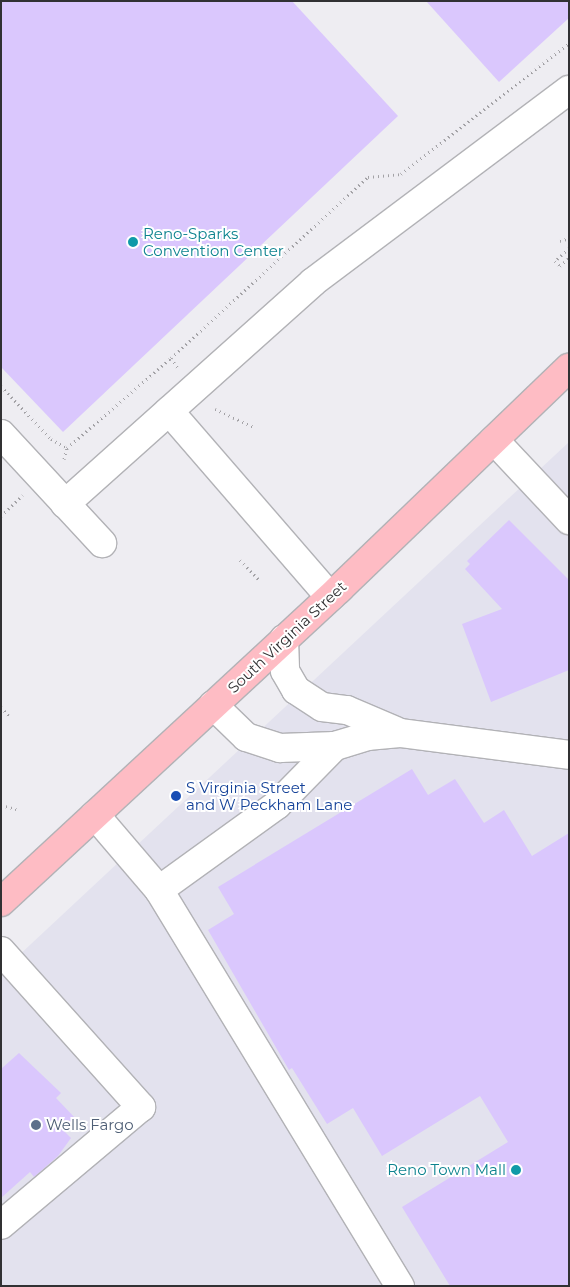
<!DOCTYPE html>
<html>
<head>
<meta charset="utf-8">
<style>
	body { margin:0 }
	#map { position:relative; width:570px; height:1287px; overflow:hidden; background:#eeedf2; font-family:Montserrat,sans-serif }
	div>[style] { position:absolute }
	.built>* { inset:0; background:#e3e2ee }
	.building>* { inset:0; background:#dac7fd }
	.path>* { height:3px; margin-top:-1.5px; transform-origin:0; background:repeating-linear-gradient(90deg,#a3a2a6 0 1px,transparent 0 5px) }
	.roads { filter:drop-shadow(1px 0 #b2b2b6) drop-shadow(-1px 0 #b2b2b6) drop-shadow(0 1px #b2b2b6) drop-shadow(0 -1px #b2b2b6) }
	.minor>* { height:28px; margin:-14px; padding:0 14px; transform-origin:14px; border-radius:14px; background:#fff }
	.major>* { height:28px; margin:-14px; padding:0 14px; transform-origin:14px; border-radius:14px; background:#febcc4 }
	.dots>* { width:14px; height:14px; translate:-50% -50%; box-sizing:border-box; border:2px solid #fff; border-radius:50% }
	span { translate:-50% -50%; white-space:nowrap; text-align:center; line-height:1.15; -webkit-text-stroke:4px #fff; paint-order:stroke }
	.culture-label { font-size:15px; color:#0d838f }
	.left { translate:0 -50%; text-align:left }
	.right { translate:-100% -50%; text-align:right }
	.street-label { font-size:15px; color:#313133 }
	.transit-label { font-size:15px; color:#164399 }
	.service-label { font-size:15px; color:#4e5e75 }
	.frame { position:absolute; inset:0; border:2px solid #313133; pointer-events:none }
</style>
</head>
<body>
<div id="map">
	<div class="built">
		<i style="clip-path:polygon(569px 442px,569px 1286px,1px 1286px,1px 972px)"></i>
	</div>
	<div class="building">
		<i style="clip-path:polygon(1px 1px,292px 1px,398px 116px,63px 432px,1px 367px)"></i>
		<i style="clip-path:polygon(426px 1px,569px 1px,569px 18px,499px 82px)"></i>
		<i style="clip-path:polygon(509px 520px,569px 580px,569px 670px,491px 702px,462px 624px,502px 609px,465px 569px,470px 564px,467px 561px)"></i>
		<i style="clip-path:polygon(412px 769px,428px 795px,455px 779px,484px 823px,504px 810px,532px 856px,569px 833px,569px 1286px,450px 1286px,402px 1207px,508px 1142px,480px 1096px,382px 1156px,353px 1108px,327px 1124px,292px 1068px,289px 1070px,208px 930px,234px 914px,218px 887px)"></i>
		<i style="clip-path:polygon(19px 1053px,61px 1093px,56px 1098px,77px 1120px,64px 1131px,71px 1138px,58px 1156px,34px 1177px,30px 1172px,1px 1198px,1px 1069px)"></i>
	</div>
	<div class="path">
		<i style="left:560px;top:241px;width:9px;rotate:-18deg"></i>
		<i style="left:569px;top:248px;width:19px;rotate:137deg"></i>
		<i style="left:555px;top:261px;width:7px;rotate:45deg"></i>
		<i style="left:560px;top:266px;width:12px;rotate:-42deg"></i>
		<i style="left:171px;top:358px;width:268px;rotate:-42.6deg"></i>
		<i style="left:368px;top:177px;width:33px;rotate:-5deg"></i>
		<i style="left:401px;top:174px;width:213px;rotate:-37.9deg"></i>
		<i style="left:1px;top:386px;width:73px;rotate:46.7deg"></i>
		<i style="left:51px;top:439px;width:18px;rotate:29deg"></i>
		<i style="left:67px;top:448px;width:138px;rotate:-40.9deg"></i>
		<i style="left:171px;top:358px;width:11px;rotate:56deg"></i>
		<i style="left:215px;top:409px;width:43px;rotate:24.8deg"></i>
		<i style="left:64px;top:459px;width:11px;rotate:-75deg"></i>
		<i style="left:1px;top:516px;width:30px;rotate:-44deg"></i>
		<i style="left:240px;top:560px;width:29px;rotate:46deg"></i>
		<i style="left:1px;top:707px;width:12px;rotate:48deg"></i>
		<i style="left:1px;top:805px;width:16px;rotate:15deg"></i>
	</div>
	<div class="roads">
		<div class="minor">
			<i style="left:169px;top:411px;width:246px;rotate:49.1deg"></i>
			<i style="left:1px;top:434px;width:149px;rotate:47.2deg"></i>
			<i style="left:494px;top:440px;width:110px;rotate:46.8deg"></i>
			<i style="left:65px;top:504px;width:333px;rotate:-41.8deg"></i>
			<i style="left:313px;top:282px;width:320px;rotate:-36.9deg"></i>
			<i style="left:284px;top:639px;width:32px;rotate:88deg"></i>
			<i style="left:285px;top:671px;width:22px;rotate:60deg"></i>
			<i style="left:296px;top:690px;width:31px;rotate:33deg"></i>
			<i style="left:322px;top:707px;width:25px;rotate:7deg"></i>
			<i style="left:347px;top:710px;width:53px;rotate:23.2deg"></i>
			<i style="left:213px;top:705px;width:46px;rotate:44.1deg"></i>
			<i style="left:246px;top:737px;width:36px;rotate:18deg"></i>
			<i style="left:280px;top:748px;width:55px;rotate:-2.1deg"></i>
			<i style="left:335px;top:746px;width:34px;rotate:-17deg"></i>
			<i style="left:367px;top:736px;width:33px;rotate:-5deg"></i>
			<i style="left:400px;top:733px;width:170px;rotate:7.4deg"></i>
			<i style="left:95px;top:815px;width:99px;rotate:49.5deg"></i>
			<i style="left:159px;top:890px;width:464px;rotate:58.7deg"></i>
			<i style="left:159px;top:890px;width:145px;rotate:-35.8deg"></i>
			<i style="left:277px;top:805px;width:83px;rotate:-45.5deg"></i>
			<i style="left:1px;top:951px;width:210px;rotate:48.1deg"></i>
			<i style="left:141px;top:1107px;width:183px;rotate:139.9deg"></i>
		</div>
		<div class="major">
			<i style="left:1px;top:902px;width:461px;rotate:-42.8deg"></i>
			<i style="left:339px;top:589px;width:319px;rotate:-43.9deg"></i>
		</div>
	</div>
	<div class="dots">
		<i style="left:133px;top:242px;background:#0f9aa8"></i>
		<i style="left:176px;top:796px;background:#1a4fb4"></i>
		<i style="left:36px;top:1125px;background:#5c6f8a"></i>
		<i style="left:516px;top:1170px;background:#0f9aa8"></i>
	</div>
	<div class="culture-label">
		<span class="left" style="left:143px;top:242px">Reno-Sparks<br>Convention Center</span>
		<span class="right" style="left:506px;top:1170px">Reno Town Mall</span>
	</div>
	<div class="street-label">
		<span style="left:287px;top:637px;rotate:-43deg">South Virginia Street</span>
	</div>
	<div class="transit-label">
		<span class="left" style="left:186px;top:796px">S Virginia Street<br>and W Peckham Lane</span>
	</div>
	<div class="service-label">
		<span class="left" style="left:46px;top:1125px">Wells Fargo</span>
	</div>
	<div class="frame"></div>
</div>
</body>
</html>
